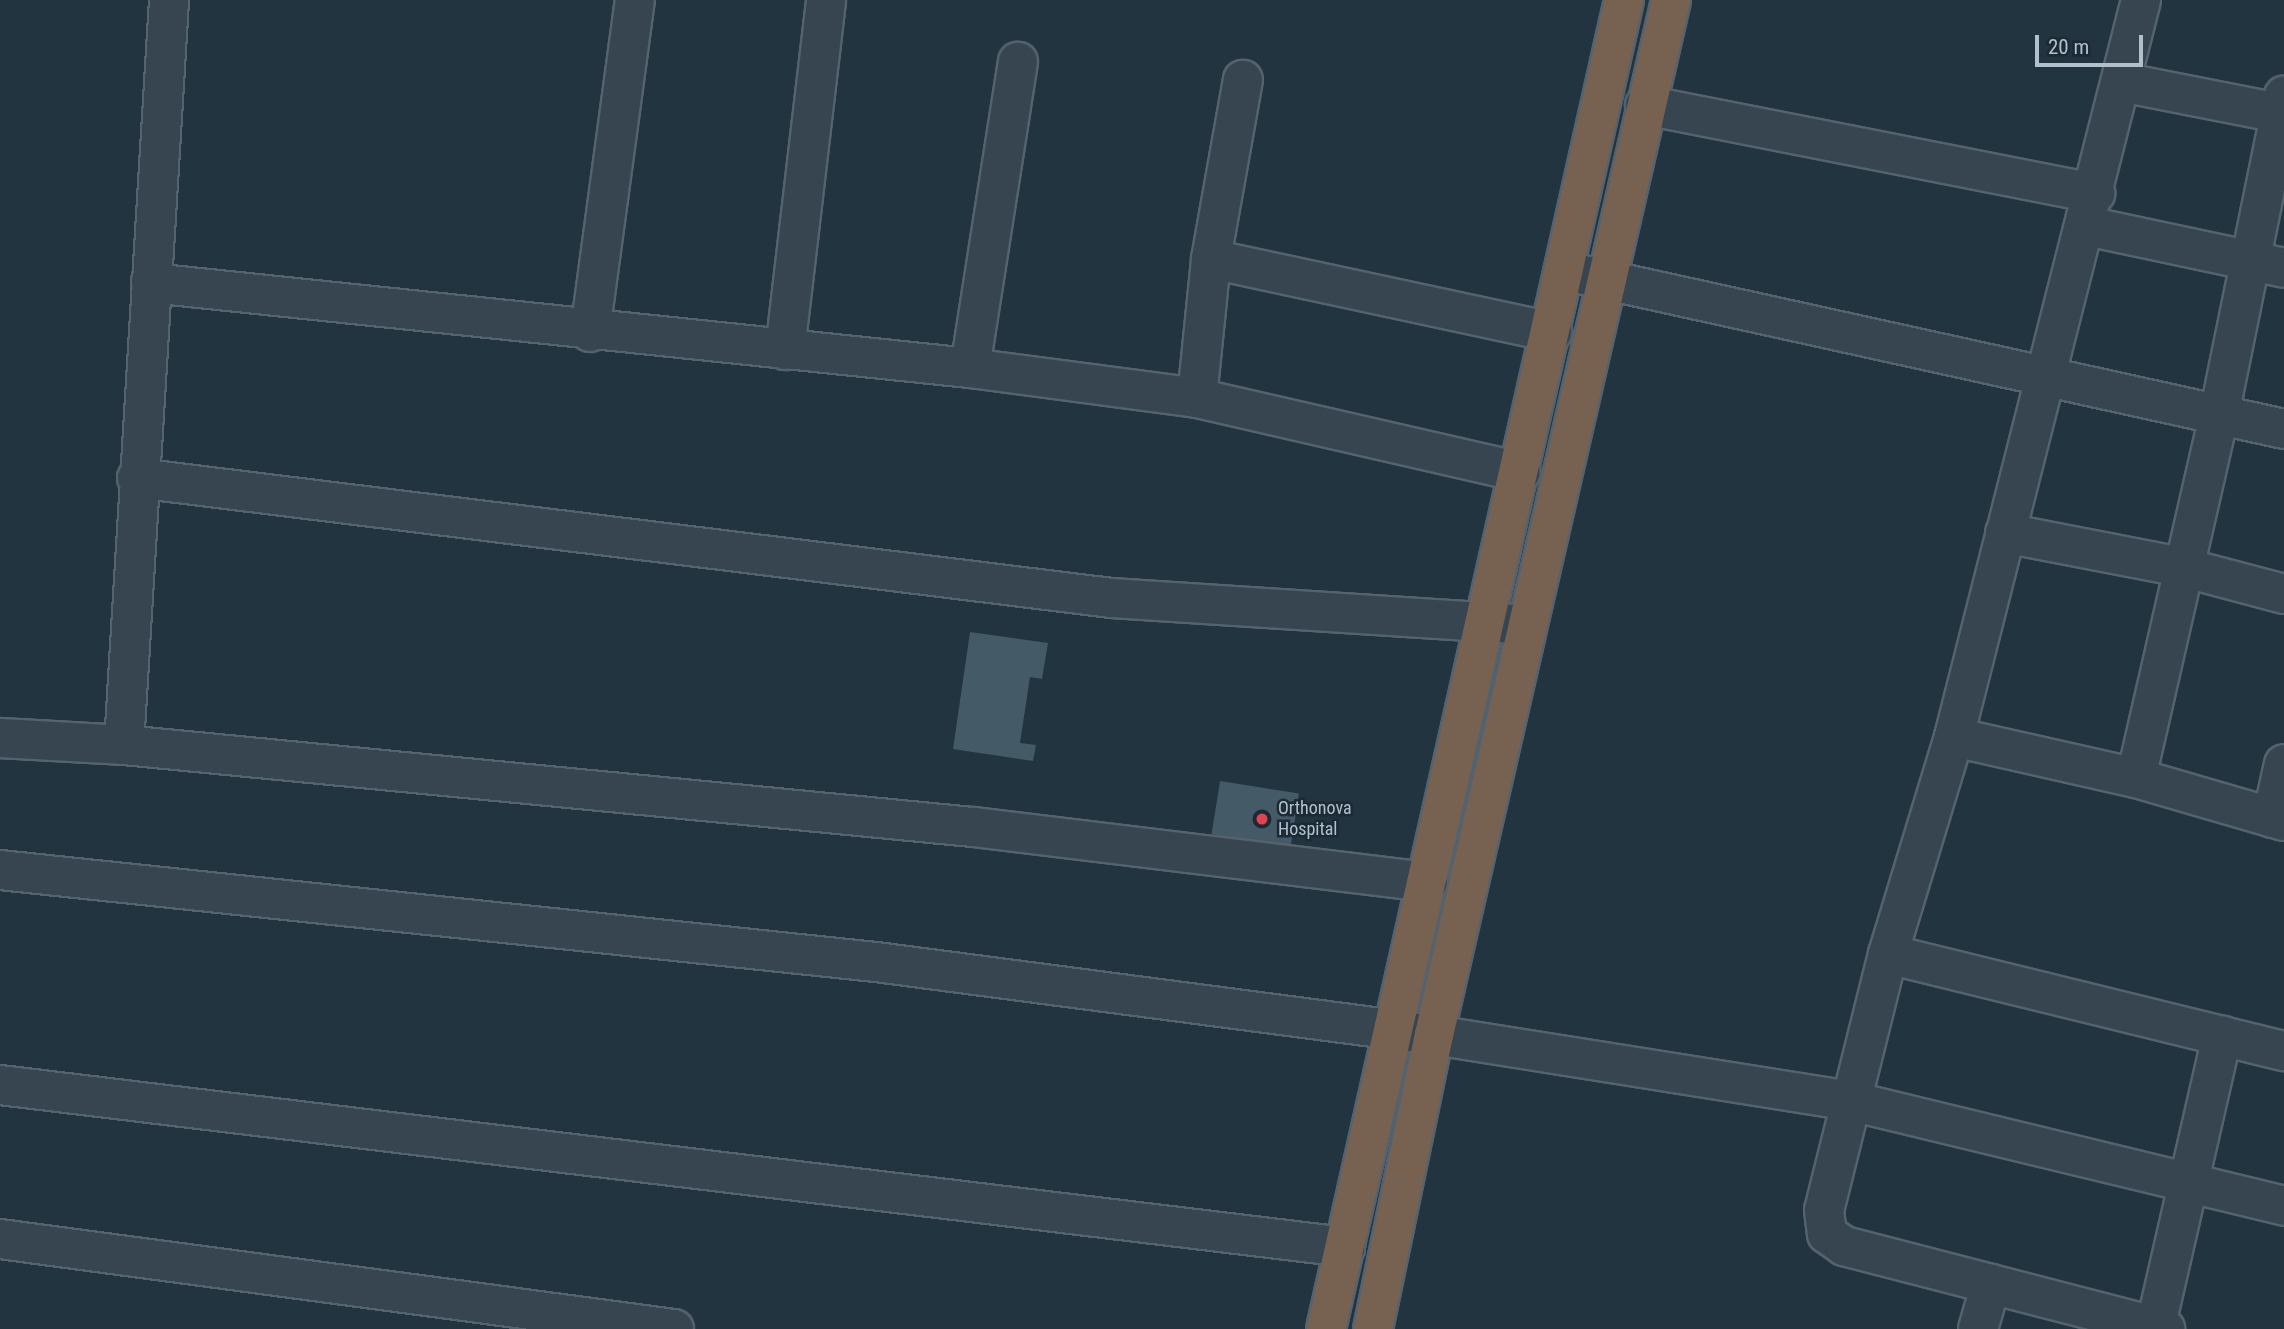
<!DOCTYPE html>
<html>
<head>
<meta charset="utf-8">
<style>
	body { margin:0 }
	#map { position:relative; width:2284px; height:1329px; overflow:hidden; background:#213440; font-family:"Roboto Condensed",sans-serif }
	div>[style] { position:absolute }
	.building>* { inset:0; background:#455a67; transform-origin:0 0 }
	.roads { filter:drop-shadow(2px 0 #54636e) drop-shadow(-2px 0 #54636e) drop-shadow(0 2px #54636e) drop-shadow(0 -2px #54636e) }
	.street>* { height:38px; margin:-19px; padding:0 19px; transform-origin:19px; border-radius:19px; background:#364550 }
	.highway>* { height:38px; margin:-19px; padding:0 19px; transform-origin:19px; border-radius:19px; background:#776252 }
	.dots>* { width:19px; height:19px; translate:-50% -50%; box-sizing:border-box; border:4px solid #1b2a35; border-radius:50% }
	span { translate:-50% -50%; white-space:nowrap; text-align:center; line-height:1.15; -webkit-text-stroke:5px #1b2a35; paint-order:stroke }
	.poi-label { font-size:18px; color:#b2c0cb }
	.left { translate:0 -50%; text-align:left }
	.scale { position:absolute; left:2035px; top:35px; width:108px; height:32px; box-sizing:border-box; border:4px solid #b2c0cb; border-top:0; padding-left:9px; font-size:21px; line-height:24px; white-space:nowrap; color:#b2c0cb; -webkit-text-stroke:5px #1b2a35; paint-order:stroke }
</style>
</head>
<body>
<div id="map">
	<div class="building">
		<i style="clip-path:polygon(970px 632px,1048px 643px,1042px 679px,1030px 677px,1020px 743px,1036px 745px,1033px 761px,953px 749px)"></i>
		<i style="left:1220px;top:781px;width:80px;height:54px;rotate:9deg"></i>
	</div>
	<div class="roads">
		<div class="street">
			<i style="left:2141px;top:0;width:760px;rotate:104.24deg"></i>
			<i style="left:1954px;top:737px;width:187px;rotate:12.7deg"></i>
			<i style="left:2136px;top:778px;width:154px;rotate:16.2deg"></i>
			<i style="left:2121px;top:82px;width:166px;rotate:11.1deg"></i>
			<i style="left:1645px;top:105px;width:459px;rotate:11.1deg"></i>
			<i style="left:2087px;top:226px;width:201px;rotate:12deg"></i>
			<i style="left:1211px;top:259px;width:349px;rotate:12.1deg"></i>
			<i style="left:1566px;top:271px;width:735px;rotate:12.41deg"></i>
			<i style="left:151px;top:283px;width:823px;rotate:5.93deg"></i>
			<i style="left:970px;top:368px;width:229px;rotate:7.5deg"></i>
			<i style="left:1197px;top:398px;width:332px;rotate:12.9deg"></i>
			<i style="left:590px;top:332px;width:335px;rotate:-82.3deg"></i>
			<i style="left:785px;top:350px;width:352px;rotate:-83.3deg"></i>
			<i style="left:970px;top:368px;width:310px;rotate:-81.1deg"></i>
			<i style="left:1197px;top:398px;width:140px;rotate:-84.2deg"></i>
			<i style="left:1211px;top:259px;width:182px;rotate:-79.9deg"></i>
			<i style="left:137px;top:478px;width:981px;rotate:7.02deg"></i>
			<i style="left:1111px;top:598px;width:417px;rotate:3.7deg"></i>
			<i style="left:2005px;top:533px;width:180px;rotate:10.9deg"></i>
			<i style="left:2182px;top:567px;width:106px;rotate:14.8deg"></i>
			<i style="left:1954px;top:737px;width:227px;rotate:106.9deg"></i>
			<i style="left:1888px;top:954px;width:264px;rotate:104deg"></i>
			<i style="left:1824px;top:1210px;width:24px;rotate:83deg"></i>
			<i style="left:1827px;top:1234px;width:21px;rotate:35deg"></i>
			<i style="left:1844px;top:1246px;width:332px;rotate:14.5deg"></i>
			<i style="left:0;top:738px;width:124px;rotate:3.2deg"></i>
			<i style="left:124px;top:745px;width:853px;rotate:5.52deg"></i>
			<i style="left:973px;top:827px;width:458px;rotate:6.9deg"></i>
			<i style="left:124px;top:745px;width:746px;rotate:-86.54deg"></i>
			<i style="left:2136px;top:778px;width:372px;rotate:-77.1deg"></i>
			<i style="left:2219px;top:415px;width:326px;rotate:-78.5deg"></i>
			<i style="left:2272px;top:818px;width:55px;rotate:-77.5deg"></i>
			<i style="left:0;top:870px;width:881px;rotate:6deg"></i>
			<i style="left:876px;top:962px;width:563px;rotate:7.45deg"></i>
			<i style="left:1434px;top:1035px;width:422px;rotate:9deg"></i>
			<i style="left:1851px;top:1101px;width:446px;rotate:13.6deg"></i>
			<i style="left:1888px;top:954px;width:408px;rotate:13.8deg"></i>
			<i style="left:0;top:1085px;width:1355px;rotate:6.87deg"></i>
			<i style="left:0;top:1239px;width:680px;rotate:7.61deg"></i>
			<i style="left:1978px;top:1329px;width:47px;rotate:-73.9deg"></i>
			<i style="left:2155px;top:1329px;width:301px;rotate:-77.1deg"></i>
		</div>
		<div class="highway">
			<i style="left:1326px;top:1329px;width:1362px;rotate:-77.36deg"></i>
			<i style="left:1373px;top:1329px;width:300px;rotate:-78.3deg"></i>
			<i style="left:1434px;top:1035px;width:1062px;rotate:-77.1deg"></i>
		</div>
	</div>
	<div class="dots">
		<i style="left:1262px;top:819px;background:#e0444e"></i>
	</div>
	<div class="poi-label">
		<span class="left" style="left:1278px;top:819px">Orthonova<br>Hospital</span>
	</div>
	<div class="scale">20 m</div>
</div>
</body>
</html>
